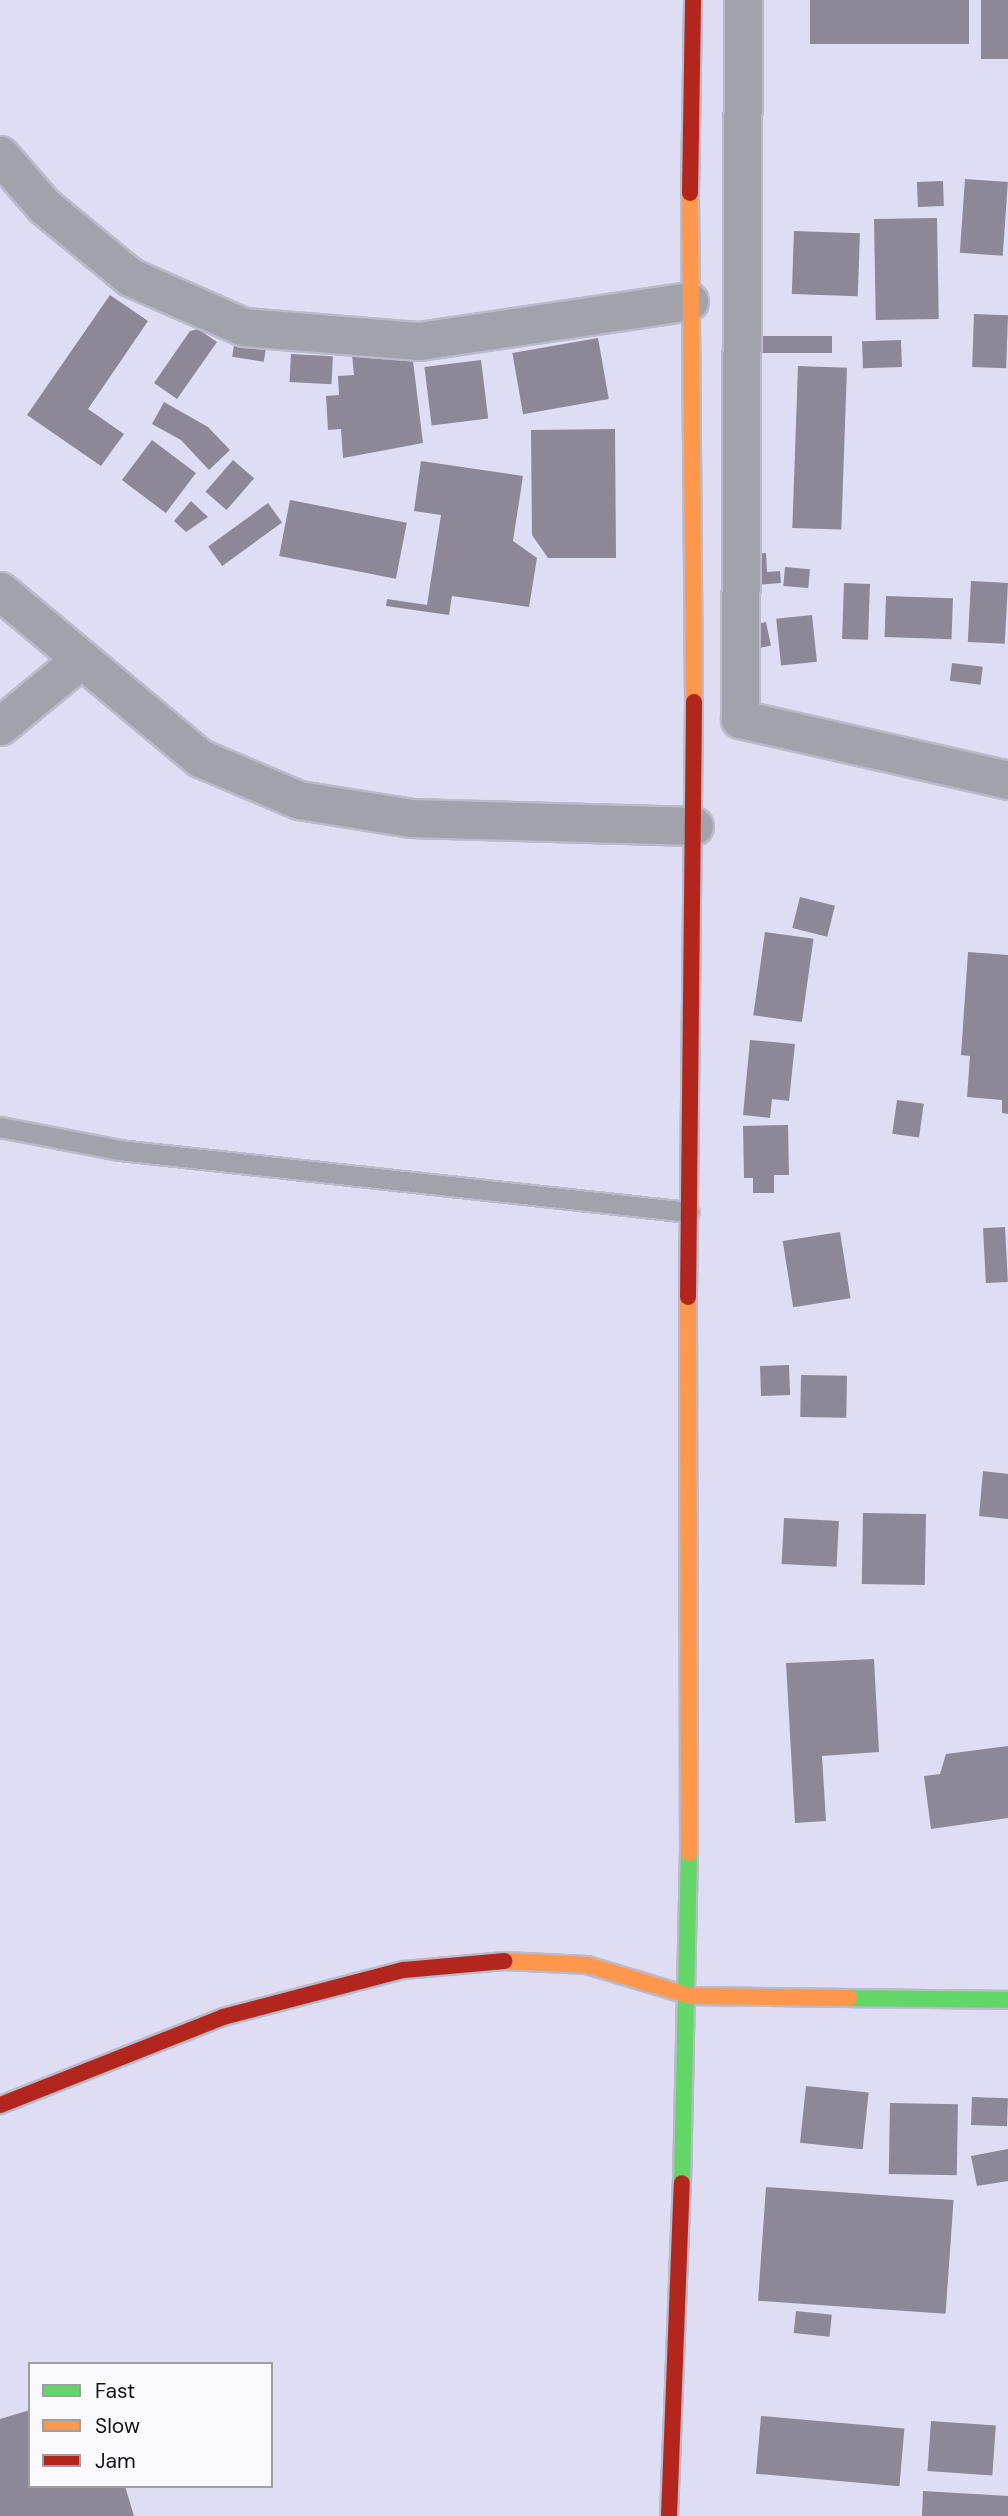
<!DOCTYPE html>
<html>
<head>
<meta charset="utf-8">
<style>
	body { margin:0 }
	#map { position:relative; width:1008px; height:2516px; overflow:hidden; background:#deddf3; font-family:"DM Sans",sans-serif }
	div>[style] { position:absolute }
	.building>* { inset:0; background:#8c8898; transform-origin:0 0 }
	.roads { filter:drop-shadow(2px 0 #bbbacb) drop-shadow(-2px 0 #bbbacb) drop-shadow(0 2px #bbbacb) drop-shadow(0 -2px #bbbacb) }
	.lane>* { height:19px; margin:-9.5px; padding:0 9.5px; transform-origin:9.5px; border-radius:9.5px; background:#a2a2ac }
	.street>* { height:37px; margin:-18.5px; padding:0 18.5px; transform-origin:18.5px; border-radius:18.5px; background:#a2a2ac }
	.fast>* { height:16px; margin:-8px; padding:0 8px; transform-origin:8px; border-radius:8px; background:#63d668 }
	.slow>* { height:16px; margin:-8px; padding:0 8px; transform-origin:8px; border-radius:8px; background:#ff974d }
	.jam>* { height:16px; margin:-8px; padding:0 8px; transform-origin:8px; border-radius:8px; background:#b3261e }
	span { translate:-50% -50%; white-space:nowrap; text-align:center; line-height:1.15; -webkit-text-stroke:7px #fafafe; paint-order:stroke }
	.legend { position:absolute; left:28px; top:2362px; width:245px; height:126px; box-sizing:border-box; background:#fafafe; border:2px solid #9d9da4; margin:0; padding:9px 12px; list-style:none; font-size:21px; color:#12111e }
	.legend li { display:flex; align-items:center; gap:14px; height:35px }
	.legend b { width:35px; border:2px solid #9d9da4 }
</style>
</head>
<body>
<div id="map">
	<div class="building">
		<i style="left:810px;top:0;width:159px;height:44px"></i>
		<i style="left:981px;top:0;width:27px;height:59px"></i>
		<i style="left:965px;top:179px;width:43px;height:74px;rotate:4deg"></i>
		<i style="left:943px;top:181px;width:25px;height:26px;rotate:88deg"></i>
		<i style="left:937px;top:218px;width:101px;height:63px;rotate:89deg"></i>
		<i style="left:794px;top:231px;width:66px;height:63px;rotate:2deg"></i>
		<i style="clip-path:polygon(110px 295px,148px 321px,88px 409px,124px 434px,101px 466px,27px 415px)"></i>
		<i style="left:974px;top:314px;width:34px;height:53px;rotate:2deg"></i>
		<i style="clip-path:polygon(198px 329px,217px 342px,177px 399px,154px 383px,190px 331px)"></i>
		<i style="left:832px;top:336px;width:17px;height:80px;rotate:90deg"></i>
		<i style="left:598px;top:338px;width:62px;height:87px;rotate:80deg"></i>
		<i style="left:235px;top:339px;width:32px;height:18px;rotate:9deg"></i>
		<i style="left:901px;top:340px;width:27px;height:39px;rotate:88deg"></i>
		<i style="clip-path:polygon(412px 353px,423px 443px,343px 458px,341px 429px,328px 430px,326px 396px,339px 395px,338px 376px,354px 375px,352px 355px)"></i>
		<i style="left:291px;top:354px;width:42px;height:28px;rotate:3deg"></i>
		<i style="left:481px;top:360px;width:59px;height:57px;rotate:83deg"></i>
		<i style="left:798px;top:366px;width:49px;height:162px;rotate:2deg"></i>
		<i style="clip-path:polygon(164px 402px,208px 427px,230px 450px,209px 470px,181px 440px,152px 424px)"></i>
		<i style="clip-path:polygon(615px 429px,616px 558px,548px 558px,532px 535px,531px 430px)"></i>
		<i style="left:152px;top:440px;width:55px;height:50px;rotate:37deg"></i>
		<i style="left:233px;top:460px;width:28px;height:42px;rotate:41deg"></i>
		<i style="clip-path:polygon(421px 461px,523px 476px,513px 541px,537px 558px,529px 607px,452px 596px,449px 615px,386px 606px,387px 599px,427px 605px,441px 515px,414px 511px)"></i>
		<i style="left:290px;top:500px;width:119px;height:57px;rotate:11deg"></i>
		<i style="clip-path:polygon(191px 501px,208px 517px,186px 532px,174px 521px)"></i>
		<i style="left:268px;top:503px;width:24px;height:74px;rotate:54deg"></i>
		<i style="clip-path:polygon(766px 553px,767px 572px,780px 571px,781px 583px,754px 585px,752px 554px)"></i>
		<i style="left:785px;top:567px;width:25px;height:19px;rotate:5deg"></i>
		<i style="left:971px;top:581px;width:37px;height:61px;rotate:3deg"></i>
		<i style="left:844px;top:583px;width:26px;height:56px;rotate:2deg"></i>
		<i style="left:886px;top:596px;width:67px;height:41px;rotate:2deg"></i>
		<i style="left:812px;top:615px;width:47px;height:36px;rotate:84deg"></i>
		<i style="left:766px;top:622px;width:24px;height:15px;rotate:78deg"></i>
		<i style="left:952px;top:663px;width:31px;height:18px;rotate:7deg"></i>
		<i style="left:800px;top:897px;width:36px;height:32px;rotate:14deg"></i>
		<i style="left:765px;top:932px;width:49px;height:84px;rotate:8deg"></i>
		<i style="clip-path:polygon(968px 952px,1008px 955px,1008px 1114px,1002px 1113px,1002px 1100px,967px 1097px,970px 1056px,961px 1055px)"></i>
		<i style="clip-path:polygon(750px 1040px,795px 1044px,789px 1101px,772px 1099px,770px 1118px,743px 1115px)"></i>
		<i style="left:897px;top:1100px;width:27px;height:34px;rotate:8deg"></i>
		<i style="clip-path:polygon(788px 1125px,789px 1175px,774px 1175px,774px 1193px,753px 1193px,753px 1178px,744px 1178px,743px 1126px)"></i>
		<i style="left:1005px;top:1227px;width:55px;height:22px;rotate:87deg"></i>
		<i style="left:840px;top:1232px;width:67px;height:58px;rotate:81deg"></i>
		<i style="left:789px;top:1365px;width:30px;height:29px;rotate:88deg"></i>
		<i style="left:801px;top:1375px;width:46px;height:42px;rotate:1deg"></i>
		<i style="clip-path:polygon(983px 1471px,1008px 1474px,1008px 1519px,979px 1516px)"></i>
		<i style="left:863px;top:1513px;width:63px;height:71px;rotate:1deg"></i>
		<i style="left:784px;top:1518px;width:55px;height:46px;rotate:3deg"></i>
		<i style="clip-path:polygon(874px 1659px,879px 1752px,822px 1756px,826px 1821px,795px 1823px,786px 1663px)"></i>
		<i style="clip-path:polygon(1008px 1746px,1008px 1818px,931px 1829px,924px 1776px,940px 1774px,946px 1754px)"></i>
		<i style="left:806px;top:2086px;width:63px;height:57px;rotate:6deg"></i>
		<i style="left:972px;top:2097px;width:36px;height:28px;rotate:2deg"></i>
		<i style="left:890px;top:2103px;width:68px;height:71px;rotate:1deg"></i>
		<i style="clip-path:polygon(1008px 2149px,1008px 2181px,977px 2186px,971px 2156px)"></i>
		<i style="left:766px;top:2187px;width:188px;height:114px;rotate:4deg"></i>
		<i style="left:796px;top:2311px;width:36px;height:22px;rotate:6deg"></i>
		<i style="clip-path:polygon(30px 2410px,30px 2486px,125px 2486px,134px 2516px,0 2516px,0 2419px)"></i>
		<i style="left:761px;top:2416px;width:144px;height:58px;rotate:5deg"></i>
		<i style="left:931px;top:2421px;width:65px;height:50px;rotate:4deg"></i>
		<i style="clip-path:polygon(923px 2491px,1008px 2496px,1008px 2516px,922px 2516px)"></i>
	</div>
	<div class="roads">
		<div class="lane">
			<i style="left:0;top:1127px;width:121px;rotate:10.9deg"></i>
			<i style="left:119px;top:1150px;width:573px;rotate:6.21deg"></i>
		</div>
		<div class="street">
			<i style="left:743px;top:0;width:719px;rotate:90.24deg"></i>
			<i style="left:740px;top:719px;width:275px;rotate:12.8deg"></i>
			<i style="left:0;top:155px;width:67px;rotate:49.2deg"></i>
			<i style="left:44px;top:206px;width:112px;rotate:39.5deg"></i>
			<i style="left:130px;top:277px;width:124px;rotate:23.7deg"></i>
			<i style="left:244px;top:327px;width:176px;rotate:4.6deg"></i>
			<i style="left:419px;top:341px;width:273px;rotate:-8.4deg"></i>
			<i style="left:0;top:591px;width:261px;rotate:39.9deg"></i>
			<i style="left:200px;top:758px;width:108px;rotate:23deg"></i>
			<i style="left:299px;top:800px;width:113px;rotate:9.1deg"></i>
			<i style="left:411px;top:818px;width:283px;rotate:1.6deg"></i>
			<i style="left:0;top:726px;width:104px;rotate:-39.5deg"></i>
		</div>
		<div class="fast">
			<i style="left:849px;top:1998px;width:159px;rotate:0.7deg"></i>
			<i style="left:682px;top:2183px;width:330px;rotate:-88.8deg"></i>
		</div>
		<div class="slow">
			<i style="left:690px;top:193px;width:509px;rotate:89.55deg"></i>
			<i style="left:688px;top:1297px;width:556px;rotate:89.9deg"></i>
			<i style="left:505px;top:1961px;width:82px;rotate:2.8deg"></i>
			<i style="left:587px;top:1965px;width:108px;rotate:16.8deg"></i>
			<i style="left:690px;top:1996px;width:159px;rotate:0.7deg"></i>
		</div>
		<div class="jam">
			<i style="left:690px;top:193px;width:193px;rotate:-89.1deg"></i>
			<i style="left:688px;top:1297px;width:595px;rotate:-89.42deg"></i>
			<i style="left:0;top:2105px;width:240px;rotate:-21.5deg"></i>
			<i style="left:223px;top:2017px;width:187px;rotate:-14.6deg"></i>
			<i style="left:404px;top:1970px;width:101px;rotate:-5.1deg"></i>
			<i style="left:669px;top:2516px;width:333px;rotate:-87.8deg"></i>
		</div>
	</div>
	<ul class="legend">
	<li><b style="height:9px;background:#63d668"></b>Fast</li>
	<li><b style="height:9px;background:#ff974d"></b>Slow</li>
	<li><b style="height:9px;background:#b3261e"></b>Jam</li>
	</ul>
</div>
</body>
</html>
